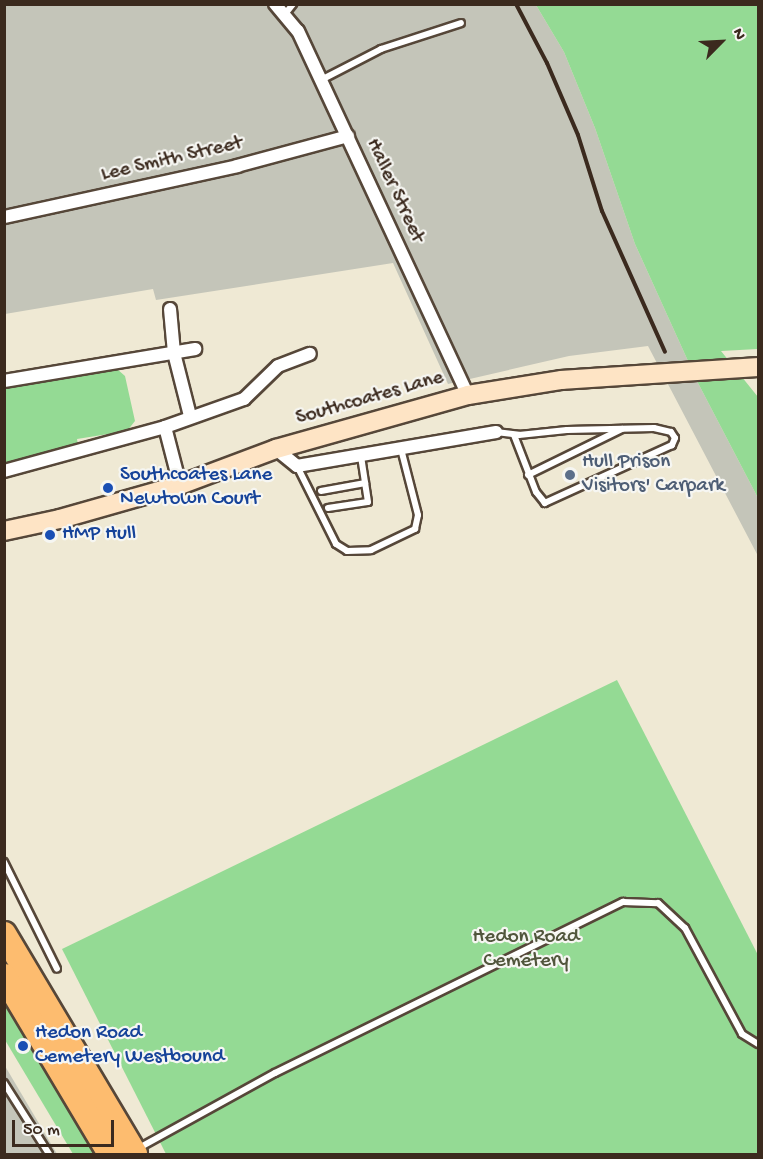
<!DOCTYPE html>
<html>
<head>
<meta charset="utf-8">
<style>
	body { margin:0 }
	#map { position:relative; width:763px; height:1159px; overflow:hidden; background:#efe9d4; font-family:"Gochi Hand",sans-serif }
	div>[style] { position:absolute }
	.industrial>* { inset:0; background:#c4c5b9 }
	.green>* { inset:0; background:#94da94 }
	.roads { filter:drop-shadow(2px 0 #564739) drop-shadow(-2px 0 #564739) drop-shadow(0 2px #564739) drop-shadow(0 -2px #564739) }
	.lane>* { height:6px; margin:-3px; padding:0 3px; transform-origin:3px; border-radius:3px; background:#fff }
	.street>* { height:12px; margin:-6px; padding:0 6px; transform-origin:6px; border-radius:6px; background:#fff }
	.secondary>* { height:18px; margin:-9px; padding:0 9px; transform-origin:9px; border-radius:9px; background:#fee4c5 }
	.highway>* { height:24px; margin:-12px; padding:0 12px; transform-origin:12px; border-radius:12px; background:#fdbc6f }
	.rail>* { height:4px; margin:-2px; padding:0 2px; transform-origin:2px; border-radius:2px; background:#3b2a1e }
	.dots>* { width:16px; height:16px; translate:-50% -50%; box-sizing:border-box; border:3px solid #f6f6f2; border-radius:50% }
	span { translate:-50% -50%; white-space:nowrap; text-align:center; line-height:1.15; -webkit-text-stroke:4.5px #f6f6f2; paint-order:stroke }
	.street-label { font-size:21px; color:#3b2a1e }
	.service-label { font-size:21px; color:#4e5e75 }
	.left { translate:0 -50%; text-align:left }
	.transit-label { font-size:21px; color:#164399 }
	.park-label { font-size:21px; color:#51563c }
	.frame { position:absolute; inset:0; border:6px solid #3b2a1e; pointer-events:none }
	.north { position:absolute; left:691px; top:12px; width:60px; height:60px; -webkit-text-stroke:4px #f6f6f2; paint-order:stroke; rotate:66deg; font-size:16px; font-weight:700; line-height:24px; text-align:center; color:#3b2a1e }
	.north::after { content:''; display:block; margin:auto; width:21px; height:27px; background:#3b2a1e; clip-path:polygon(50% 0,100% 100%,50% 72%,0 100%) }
	.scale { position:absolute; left:12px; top:1120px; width:102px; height:27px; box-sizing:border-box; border:3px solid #3b2a1e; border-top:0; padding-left:8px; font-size:18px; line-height:21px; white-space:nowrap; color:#3b2a1e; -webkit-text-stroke:4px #f6f6f2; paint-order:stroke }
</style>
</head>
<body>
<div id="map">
	<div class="industrial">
		<i style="clip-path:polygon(5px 5px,536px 5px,564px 52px,595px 128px,635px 244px,698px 383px,758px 498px,758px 556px,648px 346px,569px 356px,448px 384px,393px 263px,156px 300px,153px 289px,5px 314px)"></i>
		<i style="clip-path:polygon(5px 1066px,57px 1154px,5px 1154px)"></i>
	</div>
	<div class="green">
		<i style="clip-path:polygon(536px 5px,758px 5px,758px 349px,721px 351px,758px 397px,758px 498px,698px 383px,635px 244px,595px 128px,564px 52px)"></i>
		<i style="clip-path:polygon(117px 369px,125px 376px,135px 421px,127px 431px,77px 439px,78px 445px,5px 463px,5px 388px)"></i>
		<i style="clip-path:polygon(617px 680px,758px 955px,758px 1154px,166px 1154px,62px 949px)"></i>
		<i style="clip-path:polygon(4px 986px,105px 1154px,73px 1154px,5px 1040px)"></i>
	</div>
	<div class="roads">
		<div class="lane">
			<i style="left:285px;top:14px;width:13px;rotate:-51deg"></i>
			<i style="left:321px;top:80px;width:68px;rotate:-27.3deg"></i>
			<i style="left:381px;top:49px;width:84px;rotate:-18deg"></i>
			<i style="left:496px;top:432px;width:23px;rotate:7deg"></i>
			<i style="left:519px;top:435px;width:48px;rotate:-5.9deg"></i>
			<i style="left:567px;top:430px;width:87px;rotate:-1.3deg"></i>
			<i style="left:654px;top:428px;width:17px;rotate:13deg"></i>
			<i style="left:671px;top:432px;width:7px;rotate:56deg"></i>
			<i style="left:675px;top:438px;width:8px;rotate:113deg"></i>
			<i style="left:672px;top:445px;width:140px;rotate:155.5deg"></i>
			<i style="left:545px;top:503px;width:14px;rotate:-129deg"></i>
			<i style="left:536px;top:492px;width:61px;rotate:-111.1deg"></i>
			<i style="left:297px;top:466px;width:87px;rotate:63.4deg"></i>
			<i style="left:336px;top:544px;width:13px;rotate:32deg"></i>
			<i style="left:347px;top:551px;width:24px;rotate:-2deg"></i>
			<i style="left:371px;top:550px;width:49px;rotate:-25.5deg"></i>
			<i style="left:415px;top:529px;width:14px;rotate:-78deg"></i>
			<i style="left:418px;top:515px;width:68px;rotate:-104.4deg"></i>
			<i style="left:528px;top:475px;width:105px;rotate:-26.1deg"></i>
			<i style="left:321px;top:491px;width:45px;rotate:-10.3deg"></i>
			<i style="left:328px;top:508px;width:40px;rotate:-8.5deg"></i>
			<i style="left:368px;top:502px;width:47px;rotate:-98.7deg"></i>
			<i style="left:4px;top:862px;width:119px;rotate:63.6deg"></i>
			<i style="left:4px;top:1083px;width:84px;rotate:57.6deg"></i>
			<i style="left:139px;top:1148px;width:155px;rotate:-28.9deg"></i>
			<i style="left:275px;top:1073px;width:388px;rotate:-26.2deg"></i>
			<i style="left:623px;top:902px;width:35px;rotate:2deg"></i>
			<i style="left:658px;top:903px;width:37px;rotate:43deg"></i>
			<i style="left:685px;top:928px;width:120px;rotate:61.7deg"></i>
			<i style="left:742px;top:1034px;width:19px;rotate:32deg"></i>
		</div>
		<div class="street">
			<i style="left:275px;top:4px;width:35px;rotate:50deg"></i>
			<i style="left:298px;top:31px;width:402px;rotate:65deg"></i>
			<i style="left:4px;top:217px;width:239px;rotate:-12.3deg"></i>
			<i style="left:237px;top:166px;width:115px;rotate:-15.1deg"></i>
			<i style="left:170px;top:309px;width:44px;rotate:84.8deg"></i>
			<i style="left:174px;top:353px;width:65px;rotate:75.7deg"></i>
			<i style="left:4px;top:381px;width:194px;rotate:-9.5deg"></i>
			<i style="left:165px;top:427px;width:60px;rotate:75.5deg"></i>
			<i style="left:276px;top:449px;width:27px;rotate:39deg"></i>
			<i style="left:297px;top:466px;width:202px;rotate:-9.7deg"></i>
			<i style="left:4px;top:471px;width:167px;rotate:-15.3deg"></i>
			<i style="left:165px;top:427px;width:84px;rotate:-19.5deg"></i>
			<i style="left:244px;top:399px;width:47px;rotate:-44.1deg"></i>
			<i style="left:278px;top:366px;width:34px;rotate:-21deg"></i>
		</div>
		<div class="secondary">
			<i style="left:4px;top:531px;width:57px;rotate:-12.1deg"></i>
			<i style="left:60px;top:519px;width:125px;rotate:-15.8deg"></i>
			<i style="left:180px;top:485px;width:103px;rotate:-20.6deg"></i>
			<i style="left:276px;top:449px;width:199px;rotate:-15.7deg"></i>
			<i style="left:468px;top:395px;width:95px;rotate:-9.1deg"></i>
			<i style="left:562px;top:380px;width:196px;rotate:-3.8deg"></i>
		</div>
		<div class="highway">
			<i style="left:4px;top:934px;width:256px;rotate:59.2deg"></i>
			<i style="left:4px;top:976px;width:207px;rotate:59.2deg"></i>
		</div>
	</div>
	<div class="rail">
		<i style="left:516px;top:4px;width:67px;rotate:62.3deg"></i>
		<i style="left:547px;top:63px;width:78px;rotate:66.7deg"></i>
		<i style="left:578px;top:135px;width:80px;rotate:72.5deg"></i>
		<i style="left:602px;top:211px;width:154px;rotate:65.9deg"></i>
	</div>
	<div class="dots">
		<i style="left:570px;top:475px;background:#5c6f8a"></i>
		<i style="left:108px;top:488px;background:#1a4fb4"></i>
		<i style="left:50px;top:535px;background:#1a4fb4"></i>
		<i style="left:23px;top:1046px;background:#1a4fb4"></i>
	</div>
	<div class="street-label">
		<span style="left:172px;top:160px;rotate:-13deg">Lee Smith Street</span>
		<span style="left:394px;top:191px;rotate:65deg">Haller Street</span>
		<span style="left:370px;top:399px;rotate:-16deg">Southcoates Lane</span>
	</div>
	<div class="service-label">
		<span class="left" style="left:582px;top:475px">Hull Prison<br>Visitors' Carpark</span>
	</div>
	<div class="transit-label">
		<span class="left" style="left:120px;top:488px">Southcoates Lane<br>Newtown Court</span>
		<span class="left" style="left:62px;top:535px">HMP Hull</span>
		<span class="left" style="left:35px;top:1046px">Hedon Road<br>Cemetery Westbound</span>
	</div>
	<div class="park-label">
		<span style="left:526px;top:950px">Hedon Road<br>Cemetery</span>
	</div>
	<div class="frame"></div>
	<div class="north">N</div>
	<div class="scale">50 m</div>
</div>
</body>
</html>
